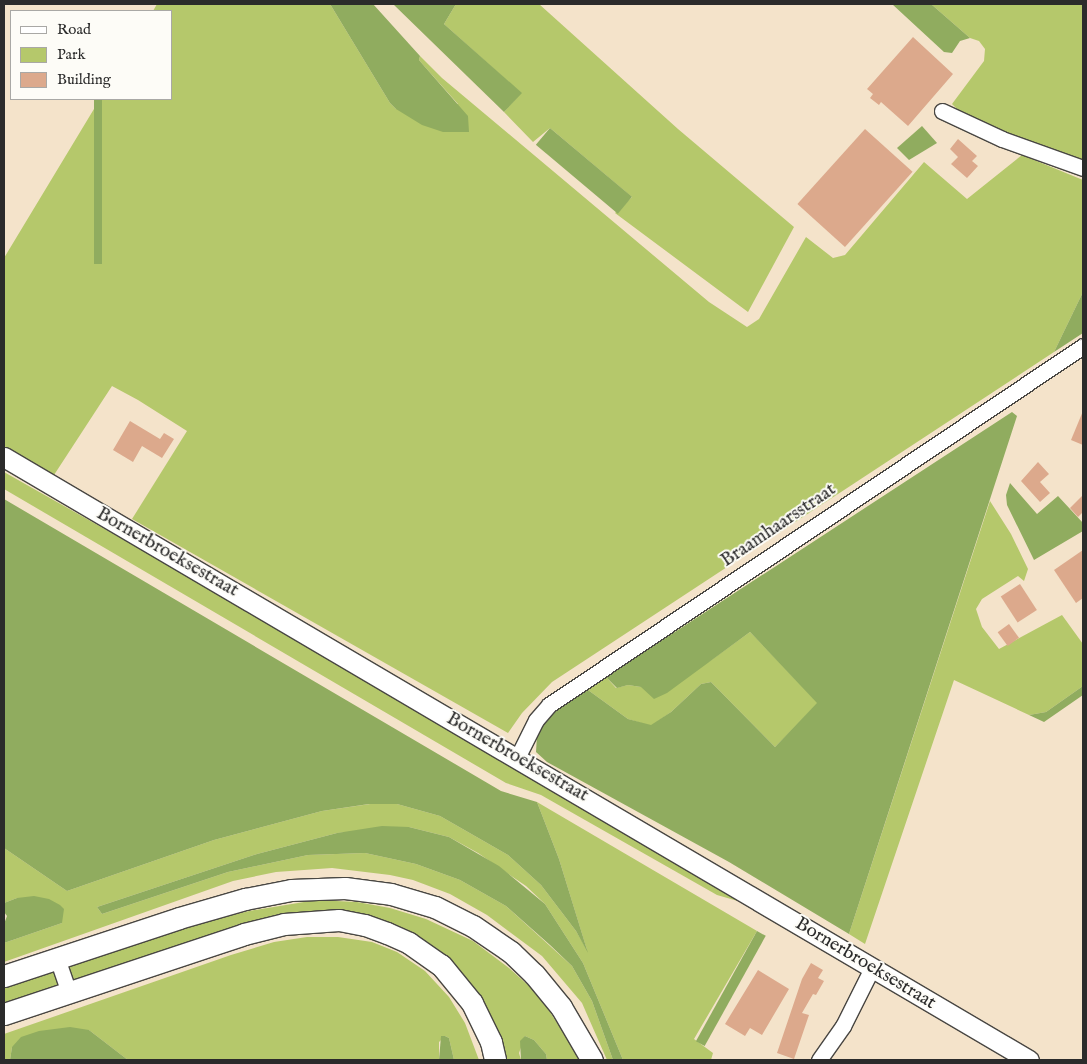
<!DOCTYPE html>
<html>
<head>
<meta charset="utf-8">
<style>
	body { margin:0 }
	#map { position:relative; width:1087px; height:1064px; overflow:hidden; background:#f4e3ca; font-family:"IM FELL English",serif }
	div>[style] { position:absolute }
	.green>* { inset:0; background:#b5c86b }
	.forest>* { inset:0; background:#90ac5f; transform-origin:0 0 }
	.building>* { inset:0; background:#dca98c; transform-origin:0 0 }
	.roads { filter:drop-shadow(1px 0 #494743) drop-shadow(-1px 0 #494743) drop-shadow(0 1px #494743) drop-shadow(0 -1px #494743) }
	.minor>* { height:15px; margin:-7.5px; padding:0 7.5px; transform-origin:7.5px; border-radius:7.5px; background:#fff }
	.major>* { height:19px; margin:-9.5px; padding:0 9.5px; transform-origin:9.5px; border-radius:9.5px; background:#fff }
	.highway>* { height:21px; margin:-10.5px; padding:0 10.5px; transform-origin:10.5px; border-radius:10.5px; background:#fff }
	span { translate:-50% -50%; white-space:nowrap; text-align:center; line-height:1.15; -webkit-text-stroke:4px #fdfcf7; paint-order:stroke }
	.street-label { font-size:19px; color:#2b2b2b }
	.frame { position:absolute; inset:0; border:5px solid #2b2b2b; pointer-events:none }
	.legend { position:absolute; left:10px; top:10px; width:162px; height:90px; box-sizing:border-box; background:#fdfcf7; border:1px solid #a9a8a5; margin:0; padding:6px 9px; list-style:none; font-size:15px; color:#2b2b2b }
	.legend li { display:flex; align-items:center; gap:10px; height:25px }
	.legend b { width:25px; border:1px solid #a9a8a5 }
</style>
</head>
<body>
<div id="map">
	<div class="green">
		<i style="clip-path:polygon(157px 4px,330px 4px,390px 103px,396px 109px,458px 104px,425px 67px,419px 60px,420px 56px,442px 78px,709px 302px,747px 327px,759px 319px,806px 237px,833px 258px,845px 255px,924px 162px,967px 199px,1022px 155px,1083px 180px,1083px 292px,1054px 352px,552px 682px,522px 713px,508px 733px,132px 519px,187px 431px,138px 400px,112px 386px,54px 475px,4px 446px,4px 258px,100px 99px,171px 99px,171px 11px,153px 11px)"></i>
		<i style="clip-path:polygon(456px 4px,539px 4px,678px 129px,794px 227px,748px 312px,615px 213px,632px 197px,550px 128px,533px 142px,504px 112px,521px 93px,444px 24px)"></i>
		<i style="clip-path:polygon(931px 4px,1083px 4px,1083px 166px,970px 122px,952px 104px,984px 61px,985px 49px,979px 41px,970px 38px)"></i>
		<i style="clip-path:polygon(4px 472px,163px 562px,755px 906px,717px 895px,541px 795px,506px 783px,4px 489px)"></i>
		<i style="clip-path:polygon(990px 501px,1011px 534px,1028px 569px,1024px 581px,1018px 576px,982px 599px,976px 609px,982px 627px,999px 649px,1062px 615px,1083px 644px,1083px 686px,1046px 712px,1029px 715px,954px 680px,865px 944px,849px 934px)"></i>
		<i style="clip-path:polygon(750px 632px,818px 703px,775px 747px,711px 682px,701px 684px,671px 712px,651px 726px,628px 719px,588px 690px,606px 677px,616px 688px,628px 685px,641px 687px,710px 661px)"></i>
		<i style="clip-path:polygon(537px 802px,757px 931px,694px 1039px,713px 1053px,711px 1060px,623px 1060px,583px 963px,545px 904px,526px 886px,478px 853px,449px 837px,409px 827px,337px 833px,257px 854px,97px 907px,102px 914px,228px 872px,308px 855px,365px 853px,416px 864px,460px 880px,506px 906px,572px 966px,592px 1001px,613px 1060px,607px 1060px,582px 1003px,542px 956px,487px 915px,450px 894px,413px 880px,390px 875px,332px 868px,276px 872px,233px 881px,4px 962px,4px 943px,62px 923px,17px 898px,4px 903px,4px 848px,67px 891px,214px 840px,322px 811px,370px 804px,397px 804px,440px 816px,508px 855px,541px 885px,576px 931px,587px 950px,559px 859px)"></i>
		<i style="clip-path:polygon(316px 900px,357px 902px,390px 908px,426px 919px,473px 941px,509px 968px,539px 995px,581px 1060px,547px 1060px,546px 1054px,534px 1040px,525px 1036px,519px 1053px,521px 1060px,500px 1060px,442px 958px,324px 915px,4px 1009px,4px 988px,18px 983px,209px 921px,249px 911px)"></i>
		<i style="clip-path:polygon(307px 937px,338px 937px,372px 942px,397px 952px,425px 971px,449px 997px,465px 1023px,479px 1060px,454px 1060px,449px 1038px,445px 1036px,439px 1042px,439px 1060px,128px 1060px,89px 1030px,12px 1047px,10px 1060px,4px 1060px,4px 1034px,231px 955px,274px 942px)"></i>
	</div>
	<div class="forest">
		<i style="clip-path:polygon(330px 4px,373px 4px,420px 56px,419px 60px,425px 67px,468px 116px,469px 132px,443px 132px,422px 125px,396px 109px,390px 103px)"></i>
		<i style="clip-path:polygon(393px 4px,456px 4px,444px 24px,522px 93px,504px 112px)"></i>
		<i style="clip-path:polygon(892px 4px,931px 4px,970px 38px,960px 41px,952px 53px,944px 52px)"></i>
		<i style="left:94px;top:99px;width:8px;height:165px"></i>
		<i style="clip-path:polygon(922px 126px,937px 143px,909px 160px,897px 148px)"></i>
		<i style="left:550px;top:128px;width:107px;height:22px;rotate:40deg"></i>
		<i style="clip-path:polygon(1083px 292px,1083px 333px,1054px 352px)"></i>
		<i style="clip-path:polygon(1012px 412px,1017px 416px,849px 934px,729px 862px,547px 762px,536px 752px,537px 735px,550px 714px,588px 690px,628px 719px,651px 725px,671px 712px,701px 684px,711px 682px,775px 747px,817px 703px,750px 632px,667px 693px,654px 699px,641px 687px,628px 685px,617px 688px,606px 677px)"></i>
		<i style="clip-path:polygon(1010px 483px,1037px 514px,1058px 496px,1083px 523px,1083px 531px,1034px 560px,1007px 505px,1006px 495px)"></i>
		<i style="clip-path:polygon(4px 499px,501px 791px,537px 802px,559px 859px,588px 953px,576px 931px,541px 885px,508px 855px,440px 816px,397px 804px,369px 804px,322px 811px,214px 840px,67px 891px,4px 848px)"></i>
		<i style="clip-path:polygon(1083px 686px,1083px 695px,1044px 722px,1029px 715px,1046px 712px)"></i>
		<i style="clip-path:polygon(382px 826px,409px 827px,449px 837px,499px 866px,545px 904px,583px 963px,623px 1060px,613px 1060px,592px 1001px,572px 966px,550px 945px,506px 906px,460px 880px,416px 864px,365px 853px,308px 855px,228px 872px,102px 914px,97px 907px,257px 854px,337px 833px)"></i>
		<i style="clip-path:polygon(34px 896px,49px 899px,60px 905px,64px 909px,62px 923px,4px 943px,4px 924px,7px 916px,4px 912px,4px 903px,17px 898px)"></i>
		<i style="left:757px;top:931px;width:10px;height:126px;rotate:29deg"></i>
		<i style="clip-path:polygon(70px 1027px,89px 1030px,128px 1060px,10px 1060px,12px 1047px,21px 1037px,39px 1031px)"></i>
		<i style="clip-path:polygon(441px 1036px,445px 1036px,449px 1038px,454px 1060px,439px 1060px)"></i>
		<i style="clip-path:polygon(525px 1036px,534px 1040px,546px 1054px,547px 1060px,521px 1060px,520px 1041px)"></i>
	</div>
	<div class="building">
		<i style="clip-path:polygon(913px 37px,953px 74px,908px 126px,881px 102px,879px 105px,870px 98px,873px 94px,867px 89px)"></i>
		<i style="left:865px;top:129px;width:64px;height:101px;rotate:42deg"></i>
		<i style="clip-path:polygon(958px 139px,977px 156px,972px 161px,978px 166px,967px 178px,951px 164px,958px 157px,950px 149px)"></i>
		<i style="clip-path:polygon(1083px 411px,1083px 445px,1071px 440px)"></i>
		<i style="clip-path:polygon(130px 421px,160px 439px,164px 433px,174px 439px,162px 458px,142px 446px,133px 462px,113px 450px)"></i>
		<i style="clip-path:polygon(1038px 462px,1049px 474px,1040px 482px,1050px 493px,1040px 502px,1021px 481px)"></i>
		<i style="clip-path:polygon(1083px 495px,1083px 512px,1078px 517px,1070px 508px)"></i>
		<i style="clip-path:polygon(1083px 550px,1083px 598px,1076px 603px,1054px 570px)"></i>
		<i style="left:1020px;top:584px;width:31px;height:23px;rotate:57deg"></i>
		<i style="left:1009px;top:624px;width:17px;height:14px;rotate:54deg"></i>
		<i style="clip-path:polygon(811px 963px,823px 970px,818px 978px,824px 981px,816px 995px,813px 994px,802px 1013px,809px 1015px,794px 1059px,777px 1053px,802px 979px)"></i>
		<i style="clip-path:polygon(758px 970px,789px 989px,762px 1035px,750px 1028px,745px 1036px,725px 1024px)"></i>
	</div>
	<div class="roads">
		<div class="minor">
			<i style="left:942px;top:111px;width:66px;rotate:25deg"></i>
			<i style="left:1002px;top:139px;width:86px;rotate:19.7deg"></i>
			<i style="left:517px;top:758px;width:42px;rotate:-63.4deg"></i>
			<i style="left:536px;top:720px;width:20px;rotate:-49deg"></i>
			<i style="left:549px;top:705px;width:643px;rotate:-33.91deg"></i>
			<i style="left:57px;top:958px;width:36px;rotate:71deg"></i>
			<i style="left:819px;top:1060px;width:42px;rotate:-54.8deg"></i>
			<i style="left:843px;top:1026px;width:65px;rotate:-63.4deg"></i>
		</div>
		<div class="major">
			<i style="left:4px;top:457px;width:1189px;rotate:30.47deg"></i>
		</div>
		<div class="highway">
			<i style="left:4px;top:976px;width:184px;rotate:-18.3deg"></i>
			<i style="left:179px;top:918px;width:69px;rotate:-16.1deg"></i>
			<i style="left:245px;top:899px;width:47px;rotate:-11.1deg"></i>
			<i style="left:291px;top:890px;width:54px;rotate:-2.1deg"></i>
			<i style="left:345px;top:888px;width:46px;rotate:7.4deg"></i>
			<i style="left:391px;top:894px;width:46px;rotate:16.5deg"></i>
			<i style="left:435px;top:907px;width:42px;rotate:26.6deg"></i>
			<i style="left:473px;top:926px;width:46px;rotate:34.4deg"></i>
			<i style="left:511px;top:952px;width:32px;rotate:44deg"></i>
			<i style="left:534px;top:974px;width:43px;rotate:50.7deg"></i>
			<i style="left:561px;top:1007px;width:61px;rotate:59.7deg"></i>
			<i style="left:4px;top:1014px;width:253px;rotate:-18.4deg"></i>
			<i style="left:244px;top:934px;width:41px;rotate:-14deg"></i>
			<i style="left:284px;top:924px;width:55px;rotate:-4.2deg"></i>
			<i style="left:339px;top:920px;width:26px;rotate:11deg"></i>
			<i style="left:365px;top:925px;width:23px;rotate:20deg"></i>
			<i style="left:387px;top:933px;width:24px;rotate:24deg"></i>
			<i style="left:409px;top:943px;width:39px;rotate:35deg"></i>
			<i style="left:441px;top:965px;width:49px;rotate:50.8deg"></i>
			<i style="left:472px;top:1003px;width:43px;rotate:64deg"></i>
			<i style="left:491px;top:1042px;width:18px;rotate:77deg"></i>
		</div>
	</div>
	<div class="street-label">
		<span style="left:779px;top:526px;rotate:-34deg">Braamhaarsstraat</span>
		<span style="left:167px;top:553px;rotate:30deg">Bornerbroeksestraat</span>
		<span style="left:517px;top:758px;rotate:30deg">Bornerbroeksestraat</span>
		<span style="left:865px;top:964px;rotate:31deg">Bornerbroeksestraat</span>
	</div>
	<div class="frame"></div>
	<ul class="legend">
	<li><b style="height:6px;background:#fff"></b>Road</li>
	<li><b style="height:14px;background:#b5c86b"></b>Park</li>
	<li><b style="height:14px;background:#dca98c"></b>Building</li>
	</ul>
</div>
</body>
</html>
